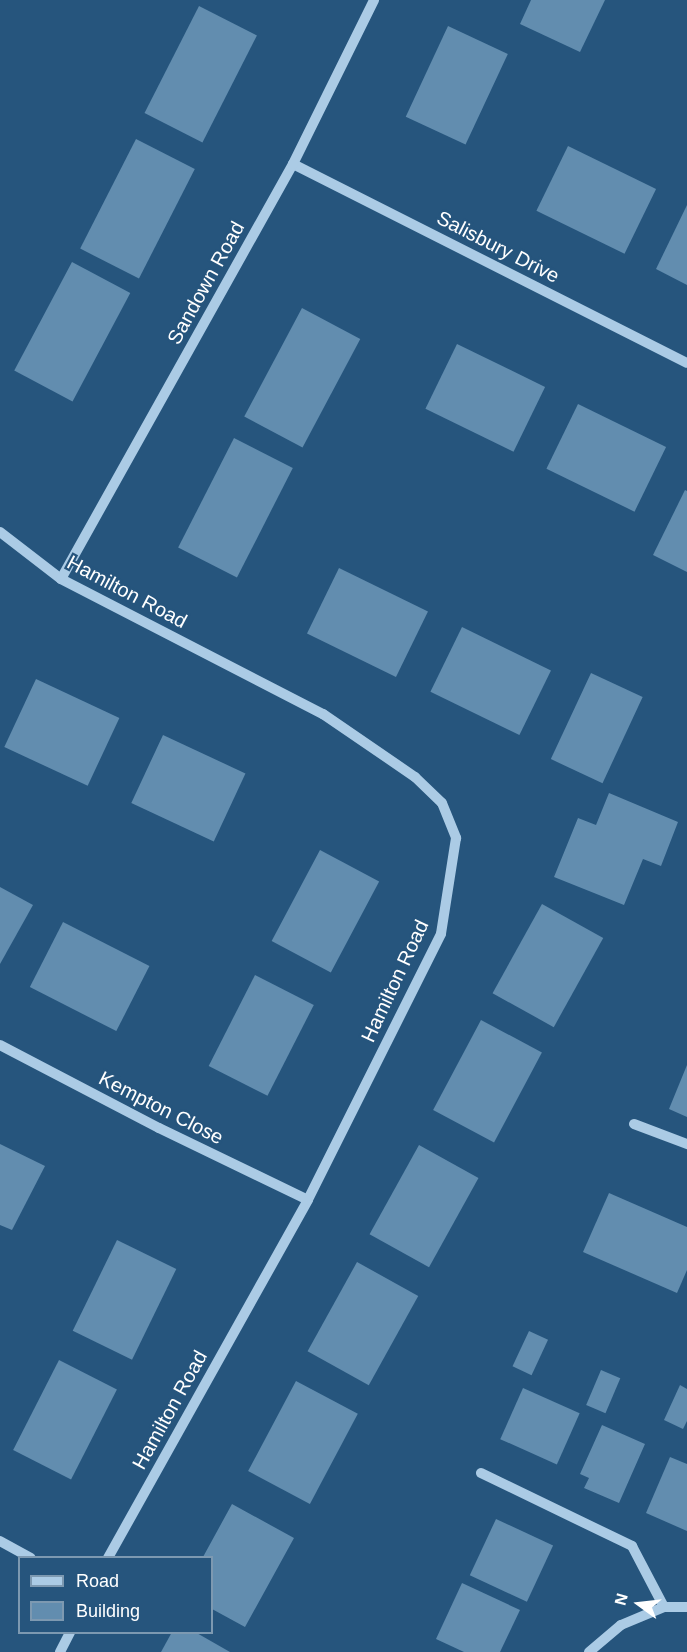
<!DOCTYPE html>
<html>
<head>
<meta charset="utf-8">
<style>
	body { margin:0 }
	#map { position:relative; width:687px; height:1652px; overflow:hidden; background:#26557d; font-family:Arial,sans-serif }
	div>[style] { position:absolute }
	.building>* { inset:0; background:#628daf; transform-origin:0 0 }
	.minor>* { height:10px; margin:-5px; padding:0 5px; transform-origin:5px; border-radius:5px; background:#abcbe5 }
	span { translate:-50% -50%; white-space:nowrap; text-align:center; line-height:1.15; -webkit-text-stroke:4.5px #26557d; paint-order:stroke }
	.street-label { font-size:20px; color:#fff }
	.legend { position:absolute; left:18px; top:1556px; width:195px; height:78px; box-sizing:border-box; background:#26557d; border:2px solid #7d99b1; margin:0; padding:8px 10px; list-style:none; font-size:18px; color:#fff }
	.legend li { display:flex; align-items:center; gap:12px; height:30px }
	.legend b { width:30px; border:2px solid #7d99b1 }
	.north { position:absolute; left:609px; top:1574px; width:60px; height:60px; -webkit-text-stroke:4px #26557d; paint-order:stroke; rotate:285deg; font-size:16px; font-weight:700; line-height:24px; text-align:center; color:#fff }
	.north::after { content:''; display:block; margin:auto; width:21px; height:27px; background:#fff; clip-path:polygon(50% 0,100% 100%,50% 72%,0 100%) }
</style>
</head>
<body>
<div id="map">
	<div class="building">
		<i style="clip-path:polygon(531px 0,605px 0,580px 52px,520px 24px)"></i>
		<i style="left:199px;top:6px;width:65px;height:120px;rotate:27deg"></i>
		<i style="left:448px;top:26px;width:66px;height:100px;rotate:25deg"></i>
		<i style="left:136px;top:139px;width:66px;height:123px;rotate:27deg"></i>
		<i style="left:568px;top:146px;width:98px;height:72px;rotate:26deg"></i>
		<i style="clip-path:polygon(687px 205px,687px 285px,656px 269px)"></i>
		<i style="left:72px;top:262px;width:66px;height:123px;rotate:28deg"></i>
		<i style="left:302px;top:308px;width:66px;height:123px;rotate:28deg"></i>
		<i style="left:457px;top:344px;width:98px;height:72px;rotate:26deg"></i>
		<i style="left:578px;top:404px;width:98px;height:72px;rotate:26deg"></i>
		<i style="left:234px;top:438px;width:66px;height:123px;rotate:27deg"></i>
		<i style="clip-path:polygon(685px 490px,687px 491px,687px 572px,653px 555px)"></i>
		<i style="left:339px;top:568px;width:99px;height:73px;rotate:26deg"></i>
		<i style="left:462px;top:627px;width:99px;height:72px;rotate:26deg"></i>
		<i style="left:591px;top:673px;width:57px;height:95px;rotate:25deg"></i>
		<i style="left:36px;top:679px;width:92px;height:75px;rotate:25deg"></i>
		<i style="left:163px;top:735px;width:91px;height:75px;rotate:25deg"></i>
		<i style="clip-path:polygon(609px 793px,678px 822px,661px 866px,643px 859px,624px 905px,554px 877px,578px 818px,596px 825px)"></i>
		<i style="left:320px;top:850px;width:67px;height:103px;rotate:28deg"></i>
		<i style="clip-path:polygon(0 887px,33px 905px,0 964px)"></i>
		<i style="left:542px;top:904px;width:70px;height:102px;rotate:29deg"></i>
		<i style="left:63px;top:922px;width:97px;height:73px;rotate:27deg"></i>
		<i style="left:255px;top:975px;width:66px;height:102px;rotate:27deg"></i>
		<i style="left:481px;top:1020px;width:69px;height:102px;rotate:28deg"></i>
		<i style="clip-path:polygon(687px 1065px,687px 1117px,669px 1109px)"></i>
		<i style="clip-path:polygon(0 1144px,45px 1166px,12px 1230px,0 1225px)"></i>
		<i style="left:419px;top:1145px;width:68px;height:102px;rotate:29deg"></i>
		<i style="clip-path:polygon(609px 1193px,687px 1227px,687px 1270px,677px 1293px,583px 1252px)"></i>
		<i style="left:117px;top:1240px;width:66px;height:101px;rotate:26deg"></i>
		<i style="left:357px;top:1262px;width:70px;height:102px;rotate:29deg"></i>
		<i style="left:529px;top:1331px;width:21px;height:39px;rotate:25deg"></i>
		<i style="left:59px;top:1360px;width:65px;height:101px;rotate:27deg"></i>
		<i style="left:601px;top:1370px;width:21px;height:38px;rotate:23deg"></i>
		<i style="left:296px;top:1381px;width:70px;height:102px;rotate:28deg"></i>
		<i style="clip-path:polygon(680px 1385px,687px 1389px,687px 1421px,683px 1429px,664px 1420px)"></i>
		<i style="left:523px;top:1388px;width:62px;height:56px;rotate:24deg"></i>
		<i style="clip-path:polygon(602px 1425px,645px 1444px,619px 1503px,584px 1488px,589px 1478px,580px 1474px)"></i>
		<i style="clip-path:polygon(670px 1457px,687px 1464px,687px 1531px,646px 1513px)"></i>
		<i style="clip-path:polygon(232px 1504px,294px 1538px,245px 1627px,212px 1609px,212px 1557px,203px 1557px)"></i>
		<i style="left:496px;top:1519px;width:63px;height:62px;rotate:25deg"></i>
		<i style="clip-path:polygon(462px 1583px,520px 1610px,500px 1652px,464px 1652px,436px 1639px)"></i>
		<i style="clip-path:polygon(172px 1632px,195px 1632px,230px 1652px,161px 1652px)"></i>
	</div>
	<div class="minor">
		<i style="left:293px;top:164px;width:441px;rotate:26.8deg"></i>
		<i style="left:0;top:532px;width:77px;rotate:37.6deg"></i>
		<i style="left:61px;top:579px;width:295px;rotate:27.3deg"></i>
		<i style="left:323px;top:714px;width:112px;rotate:34.4deg"></i>
		<i style="left:415px;top:777px;width:37px;rotate:44deg"></i>
		<i style="left:442px;top:803px;width:38px;rotate:68deg"></i>
		<i style="left:456px;top:838px;width:97px;rotate:98.9deg"></i>
		<i style="left:441px;top:934px;width:297px;rotate:116.6deg"></i>
		<i style="left:308px;top:1200px;width:410px;rotate:119.2deg"></i>
		<i style="left:61px;top:579px;width:475px;rotate:-60.8deg"></i>
		<i style="left:293px;top:164px;width:183px;rotate:-63.7deg"></i>
		<i style="left:0;top:1045px;width:179px;rotate:27.6deg"></i>
		<i style="left:159px;top:1128px;width:165px;rotate:25.8deg"></i>
		<i style="left:634px;top:1124px;width:57px;rotate:20.7deg"></i>
		<i style="left:481px;top:1473px;width:168px;rotate:25.8deg"></i>
		<i style="left:632px;top:1546px;width:69px;rotate:62.3deg"></i>
		<i style="left:0;top:1541px;width:35px;rotate:29deg"></i>
		<i style="left:60px;top:1652px;width:22px;rotate:-63deg"></i>
		<i style="left:589px;top:1652px;width:42px;rotate:-40.2deg"></i>
		<i style="left:621px;top:1625px;width:47px;rotate:-22.7deg"></i>
		<i style="left:664px;top:1607px;width:23px"></i>
	</div>
	<div class="street-label">
		<span style="left:498px;top:247px;rotate:27deg">Salisbury Drive</span>
		<span style="left:206px;top:283px;rotate:-61deg">Sandown Road</span>
		<span style="left:127px;top:592px;rotate:28deg">Hamilton Road</span>
		<span style="left:395px;top:981px;rotate:-65deg">Hamilton Road</span>
		<span style="left:161px;top:1108px;rotate:27deg">Kempton Close</span>
		<span style="left:170px;top:1410px;rotate:-61deg">Hamilton Road</span>
	</div>
	<ul class="legend">
	<li><b style="height:8px;background:#abcbe5"></b>Road</li>
	<li><b style="height:16px;background:#628daf"></b>Building</li>
	</ul>
	<div class="north">N</div>
</div>
</body>
</html>
